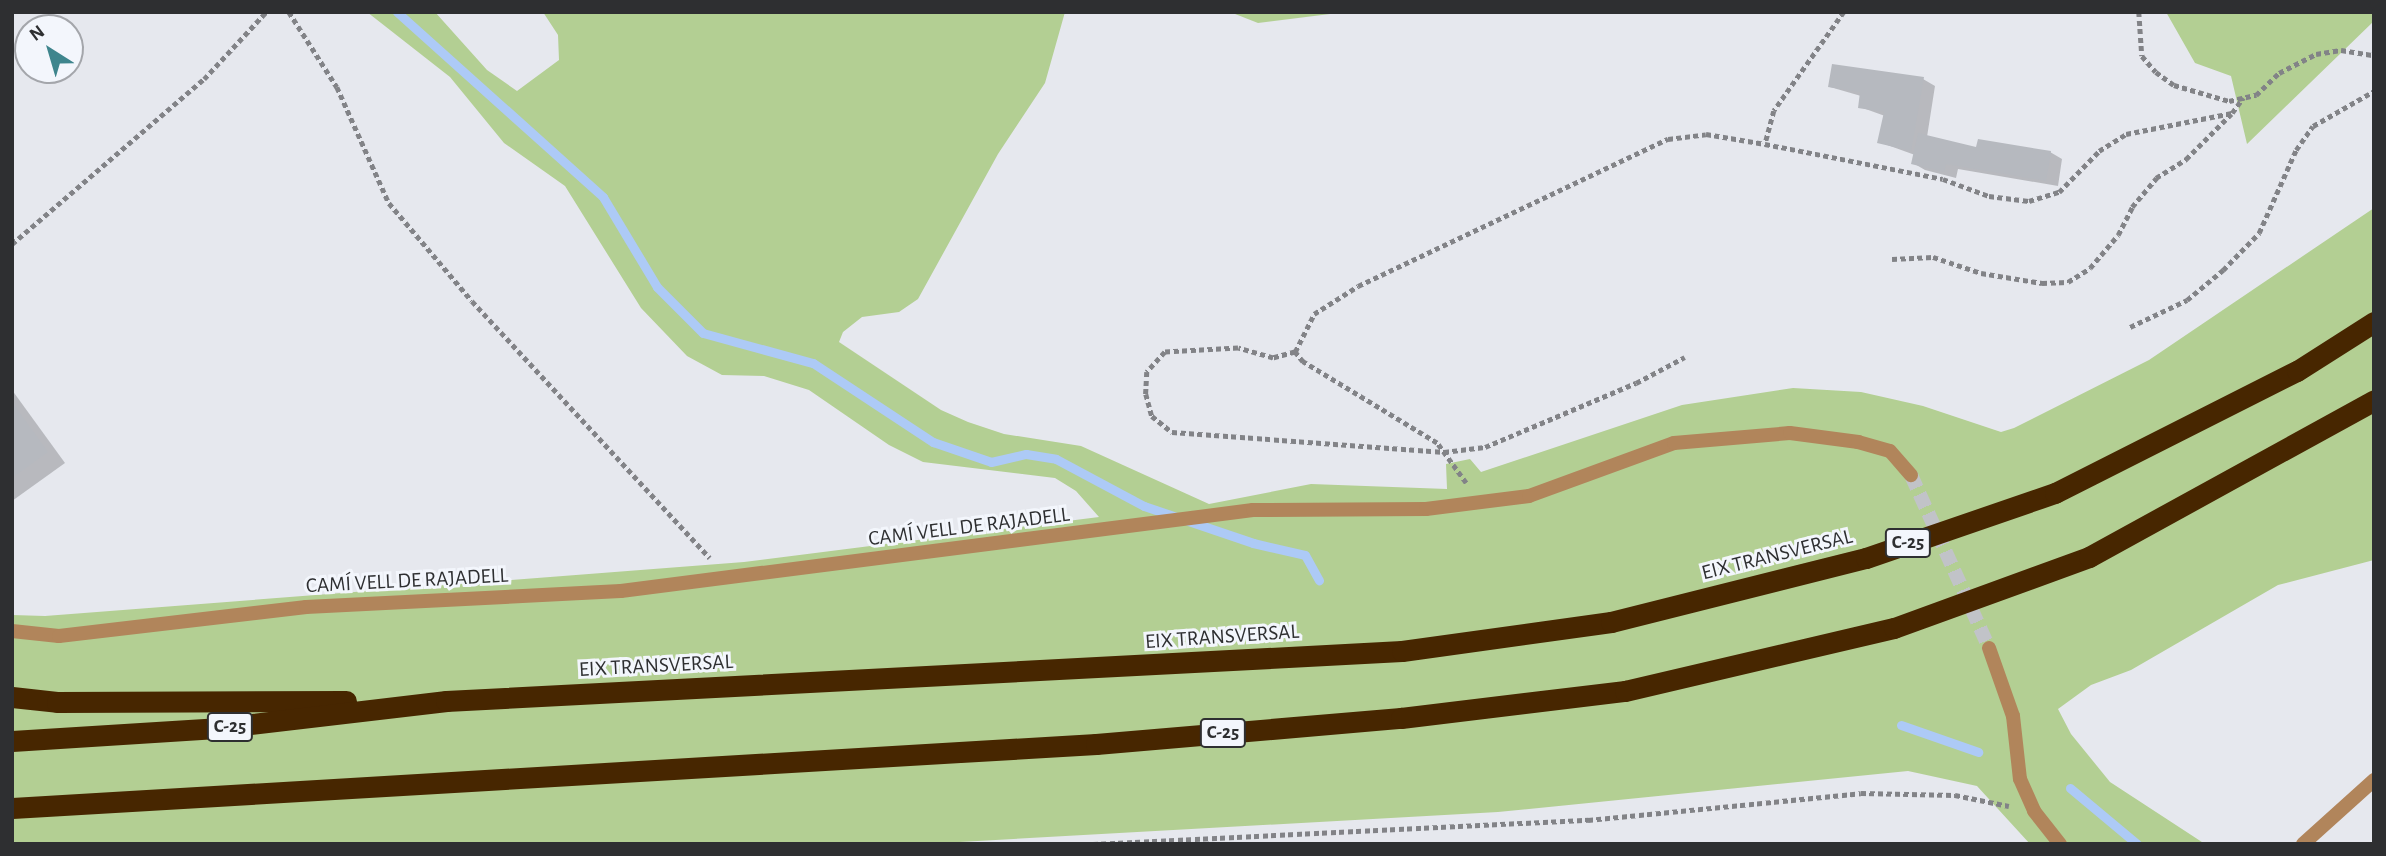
<!DOCTYPE html>
<html>
<head>
<meta charset="utf-8">
<style>
	body { margin:0 }
	#map { position:relative; width:2386px; height:856px; overflow:hidden; background:#e6e8ee; font-family:"Alegreya Sans",sans-serif }
	div>[style] { position:absolute }
	.green>* { inset:0; background:#b3cf93 }
	.shadow>* { inset:0; background:#0003 }
	.stream>* { height:9px; margin:-4.5px; padding:0 4.5px; transform-origin:4.5px; border-radius:4.5px; background:#adcaf6 }
	.building>* { inset:0; background:#b6b9bf }
	.street-tunnel>* { height:14px; margin-top:-7px; transform-origin:0; background:repeating-linear-gradient(90deg,#c1c3c8 0 14px,transparent 0 21px) }
	.path>* { height:4.5px; margin-top:-2.25px; transform-origin:0; background:repeating-linear-gradient(90deg,#828387 0 5px,transparent 0 8.5px) }
	.street>* { height:14px; margin:-7px; padding:0 7px; transform-origin:7px; border-radius:7px; background:#b1855b }
	.highway>* { height:21px; margin:-10.5px; padding:0 10.5px; transform-origin:10.5px; border-radius:10.5px; background:#472600 }
	span { translate:-50% -50%; white-space:nowrap; text-align:center; line-height:1.15; -webkit-text-stroke:6px #f3f6fc; paint-order:stroke }
	.shield-label span { padding:2px 5px; background:#f3f6fc; border:2px solid; border-radius:5px; -webkit-text-stroke-width:0 }
	.shield-label { font-size:19px; color:#2e2f31; font-weight:700 }
	.street-label { font-size:21px; color:#2e2f31 }
	.frame { position:absolute; inset:0; border:14px solid #2e2f31; pointer-events:none }
	.north { position:absolute; left:14px; top:14px; width:70px; height:70px; box-sizing:border-box; background:#f3f6fc; border:2px solid #a4a6ab; border-radius:50%; rotate:323deg; font-size:19px; font-weight:700; line-height:28px; text-align:center; color:#2e2f31 }
	.north::after { content:''; display:block; margin:auto; width:24px; height:32px; background:#3e858d; clip-path:polygon(50% 0,100% 100%,50% 72%,0 100%) }
</style>
</head>
<body>
<div id="map">
	<div class="green">
		<i style="clip-path:polygon(367px 12px,435px 12px,487px 70px,517px 91px,559px 60px,558px 35px,543px 12px,1065px 12px,1045px 83px,998px 154px,918px 299px,899px 312px,862px 317px,843px 332px,839px 342px,941px 410px,968px 422px,1004px 434px,1081px 446px,1209px 504px,1311px 484px,1447px 489px,1446px 464px,1470px 459px,1481px 472px,1682px 405px,1793px 388px,1861px 392px,1923px 406px,2001px 432px,2014px 428px,2149px 360px,2374px 208px,2374px 560px,2278px 585px,2131px 670px,2091px 685px,2058px 709px,2071px 734px,2110px 782px,2205px 844px,2030px 844px,1977px 786px,1908px 771px,1498px 812px,924px 844px,12px 844px,12px 615px,45px 616px,744px 562px,1099px 517px,1076px 491px,1055px 478px,923px 462px,889px 445px,809px 390px,764px 376px,722px 375px,687px 356px,641px 308px,565px 186px,504px 143px,450px 77px)"></i>
		<i style="clip-path:polygon(1230px 12px,1346px 12px,1258px 23px)"></i>
		<i style="clip-path:polygon(2166px 12px,2374px 12px,2374px 21px,2247px 144px,2231px 76px,2195px 63px)"></i>
	</div>
	<div class="shadow">
		<i style="clip-path:polygon(1923px 79px,1935px 86px,1927px 137px,1978px 149px,2050px 152px,2062px 159px,2058px 186px,1958px 169px,1956px 178px,1925px 170px,1913px 163px,1915px 155px,1879px 142px,1885px 116px,1860px 107px,1861px 96px,1830px 87px)"></i>
		<i style="clip-path:polygon(12px 390px,65px 463px,12px 501px)"></i>
	</div>
	<div class="stream">
		<i style="left:397px;top:12px;width:277px;rotate:41.9deg"></i>
		<i style="left:603px;top:197px;width:105px;rotate:59deg"></i>
		<i style="left:657px;top:287px;width:65px;rotate:45deg"></i>
		<i style="left:703px;top:333px;width:114px;rotate:15.3deg"></i>
		<i style="left:813px;top:363px;width:144px;rotate:33.4deg"></i>
		<i style="left:933px;top:442px;width:61px;rotate:19deg"></i>
		<i style="left:991px;top:462px;width:36px;rotate:-13deg"></i>
		<i style="left:1026px;top:454px;width:30px;rotate:9deg"></i>
		<i style="left:1056px;top:459px;width:100px;rotate:28.1deg"></i>
		<i style="left:1144px;top:506px;width:115px;rotate:18.7deg"></i>
		<i style="left:1253px;top:543px;width:53px;rotate:13deg"></i>
		<i style="left:1305px;top:555px;width:29px;rotate:61deg"></i>
		<i style="left:1901px;top:725px;width:82px;rotate:19.3deg"></i>
		<i style="left:2070px;top:788px;width:87px;rotate:39.9deg"></i>
	</div>
	<div class="building">
		<i style="clip-path:polygon(1832px 64px,1924px 77px,1911px 151px,1877px 143px,1884px 112px,1858px 108px,1860px 92px,1828px 87px)"></i>
		<i style="clip-path:polygon(1918px 133px,1976px 147px,1978px 139px,2051px 151px,2046px 181px,1946px 164px,1944px 172px,1911px 164px)"></i>
		<i style="clip-path:polygon(12px 402px,48px 452px,12px 478px)"></i>
	</div>
	<div class="street-tunnel">
		<i style="left:1911px;top:475px;width:190px;rotate:65.7deg"></i>
	</div>
	<div class="path">
		<i style="left:289px;top:12px;width:89px;rotate:57.4deg"></i>
		<i style="left:337px;top:87px;width:127px;rotate:65.9deg"></i>
		<i style="left:389px;top:203px;width:128px;rotate:49.7deg"></i>
		<i style="left:472px;top:301px;width:350px;rotate:47.2deg"></i>
		<i style="left:1844px;top:12px;width:121px;rotate:125.3deg"></i>
		<i style="left:1774px;top:111px;width:34px;rotate:105deg"></i>
		<i style="left:1765px;top:144px;width:181px;rotate:11.1deg"></i>
		<i style="left:1943px;top:179px;width:49px;rotate:20.3deg"></i>
		<i style="left:1989px;top:196px;width:40px;rotate:7.1deg"></i>
		<i style="left:2029px;top:201px;width:31px;rotate:-17deg"></i>
		<i style="left:2059px;top:192px;width:57px;rotate:-45.7deg"></i>
		<i style="left:2099px;top:151px;width:32px;rotate:-32deg"></i>
		<i style="left:2126px;top:134px;width:108px;rotate:-11.2deg"></i>
		<i style="left:2232px;top:113px;width:19px;rotate:-54deg"></i>
		<i style="left:2139px;top:12px;width:44px;rotate:86.1deg"></i>
		<i style="left:2142px;top:56px;width:21px;rotate:49deg"></i>
		<i style="left:2156px;top:72px;width:22px;rotate:36deg"></i>
		<i style="left:2174px;top:85px;width:57px;rotate:16.2deg"></i>
		<i style="left:2229px;top:101px;width:28px;rotate:-13deg"></i>
		<i style="left:2256px;top:95px;width:32px;rotate:-44deg"></i>
		<i style="left:2279px;top:73px;width:42px;rotate:-27.2deg"></i>
		<i style="left:2316px;top:54px;width:25px;rotate:-9deg"></i>
		<i style="left:2341px;top:50px;width:33px;rotate:9deg"></i>
		<i style="left:12px;top:244px;width:253px;rotate:-40.7deg"></i>
		<i style="left:204px;top:79px;width:91px;rotate:-47.2deg"></i>
		<i style="left:1892px;top:259px;width:41px;rotate:-2.8deg"></i>
		<i style="left:1933px;top:257px;width:51px;rotate:18.4deg"></i>
		<i style="left:1981px;top:273px;width:62px;rotate:9.3deg"></i>
		<i style="left:2042px;top:283px;width:26px;rotate:-2deg"></i>
		<i style="left:2068px;top:282px;width:26px;rotate:-32deg"></i>
		<i style="left:2090px;top:268px;width:43px;rotate:-49.7deg"></i>
		<i style="left:2118px;top:235px;width:31px;rotate:-63deg"></i>
		<i style="left:2132px;top:207px;width:38px;rotate:-50deg"></i>
		<i style="left:2156px;top:178px;width:36px;rotate:-32deg"></i>
		<i style="left:2186px;top:159px;width:64px;rotate:-45deg"></i>
		<i style="left:2130px;top:327px;width:63px;rotate:-25.3deg"></i>
		<i style="left:2187px;top:300px;width:47px;rotate:-39.8deg"></i>
		<i style="left:2223px;top:270px;width:52px;rotate:-45.8deg"></i>
		<i style="left:2259px;top:233px;width:91px;rotate:-66deg"></i>
		<i style="left:2296px;top:150px;width:29px;rotate:-55deg"></i>
		<i style="left:2313px;top:126px;width:70px;rotate:-29.8deg"></i>
		<i style="left:1295px;top:352px;width:23px;rotate:165deg"></i>
		<i style="left:1273px;top:358px;width:36px;rotate:-164deg"></i>
		<i style="left:1238px;top:348px;width:73px;rotate:176.9deg"></i>
		<i style="left:1165px;top:352px;width:27px;rotate:132deg"></i>
		<i style="left:1147px;top:372px;width:22px;rotate:93deg"></i>
		<i style="left:1146px;top:394px;width:23px;rotate:75deg"></i>
		<i style="left:1152px;top:416px;width:26px;rotate:39deg"></i>
		<i style="left:1172px;top:432px;width:273px;rotate:4.2deg"></i>
		<i style="left:1444px;top:452px;width:41px;rotate:-7deg"></i>
		<i style="left:1485px;top:447px;width:164px;rotate:-23deg"></i>
		<i style="left:1636px;top:383px;width:55px;rotate:-28deg"></i>
		<i style="left:1466px;top:483px;width:49px;rotate:-125.9deg"></i>
		<i style="left:1437px;top:443px;width:157px;rotate:-148.8deg"></i>
		<i style="left:1303px;top:362px;width:13px;rotate:-129deg"></i>
		<i style="left:1295px;top:352px;width:42px;rotate:-63.4deg"></i>
		<i style="left:1314px;top:314px;width:52px;rotate:-32.5deg"></i>
		<i style="left:1358px;top:286px;width:343px;rotate:-25.4deg"></i>
		<i style="left:1668px;top:139px;width:38px;rotate:-7deg"></i>
		<i style="left:1706px;top:134px;width:60px;rotate:9.6deg"></i>
		<i style="left:1093px;top:844px;width:496px;rotate:-2.8deg"></i>
		<i style="left:1588px;top:820px;width:274px;rotate:-5.6deg"></i>
		<i style="left:1861px;top:793px;width:94px;rotate:1.2deg"></i>
		<i style="left:1955px;top:795px;width:55px;rotate:11.5deg"></i>
	</div>
	<div class="street">
		<i style="left:12px;top:631px;width:47px;rotate:6.1deg"></i>
		<i style="left:59px;top:636px;width:249px;rotate:-6.7deg"></i>
		<i style="left:306px;top:607px;width:315px;rotate:-2.9deg"></i>
		<i style="left:621px;top:591px;width:637px;rotate:-7.3deg"></i>
		<i style="left:1253px;top:510px;width:173px;rotate:-0.3deg"></i>
		<i style="left:1426px;top:509px;width:104px;rotate:-7.2deg"></i>
		<i style="left:1529px;top:496px;width:154px;rotate:-20.1deg"></i>
		<i style="left:1674px;top:443px;width:116px;rotate:-4.9deg"></i>
		<i style="left:1790px;top:433px;width:69px;rotate:7.5deg"></i>
		<i style="left:1858px;top:442px;width:33px;rotate:16deg"></i>
		<i style="left:1890px;top:451px;width:32px;rotate:49deg"></i>
		<i style="left:1989px;top:648px;width:72px;rotate:70.6deg"></i>
		<i style="left:2013px;top:716px;width:63px;rotate:83.7deg"></i>
		<i style="left:2020px;top:779px;width:35px;rotate:66deg"></i>
		<i style="left:2034px;top:811px;width:42px;rotate:51.8deg"></i>
		<i style="left:2303px;top:844px;width:96px;rotate:-42deg"></i>
	</div>
	<div class="highway">
		<i style="left:12px;top:697px;width:45px;rotate:6.3deg"></i>
		<i style="left:57px;top:702px;width:289px;rotate:-0.2deg"></i>
		<i style="left:12px;top:741px;width:205px;rotate:-3.6deg"></i>
		<i style="left:217px;top:728px;width:231px;rotate:-6.7deg"></i>
		<i style="left:446px;top:701px;width:957px;rotate:-2.99deg"></i>
		<i style="left:1402px;top:651px;width:211px;rotate:-7.9deg"></i>
		<i style="left:1611px;top:622px;width:263px;rotate:-14.1deg"></i>
		<i style="left:1866px;top:558px;width:200px;rotate:-19deg"></i>
		<i style="left:2055px;top:493px;width:271px;rotate:-26.8deg"></i>
		<i style="left:2297px;top:371px;width:91px;rotate:-32.5deg"></i>
		<i style="left:12px;top:808px;width:1086px;rotate:-3.38deg"></i>
		<i style="left:1096px;top:744px;width:306px;rotate:-4.9deg"></i>
		<i style="left:1401px;top:718px;width:226px;rotate:-6.9deg"></i>
		<i style="left:1625px;top:691px;width:276px;rotate:-13.2deg"></i>
		<i style="left:1894px;top:628px;width:208px;rotate:-20deg"></i>
		<i style="left:2089px;top:557px;width:325px;rotate:-28.8deg"></i>
	</div>
	<div class="shield-label">
		<span style="left:1908px;top:543px">C-25</span>
		<span style="left:230px;top:727px">C-25</span>
		<span style="left:1223px;top:733px">C-25</span>
	</div>
	<div class="street-label">
		<span style="left:969px;top:527px;rotate:-7deg">CAMÍ VELL DE RAJADELL</span>
		<span style="left:1777px;top:555px;rotate:-14deg">EIX TRANSVERSAL</span>
		<span style="left:407px;top:581px;rotate:-3deg">CAMÍ VELL DE RAJADELL</span>
		<span style="left:1222px;top:637px;rotate:-4deg">EIX TRANSVERSAL</span>
		<span style="left:656px;top:666px;rotate:-3deg">EIX TRANSVERSAL</span>
	</div>
	<div class="frame"></div>
	<div class="north">N</div>
</div>
</body>
</html>
